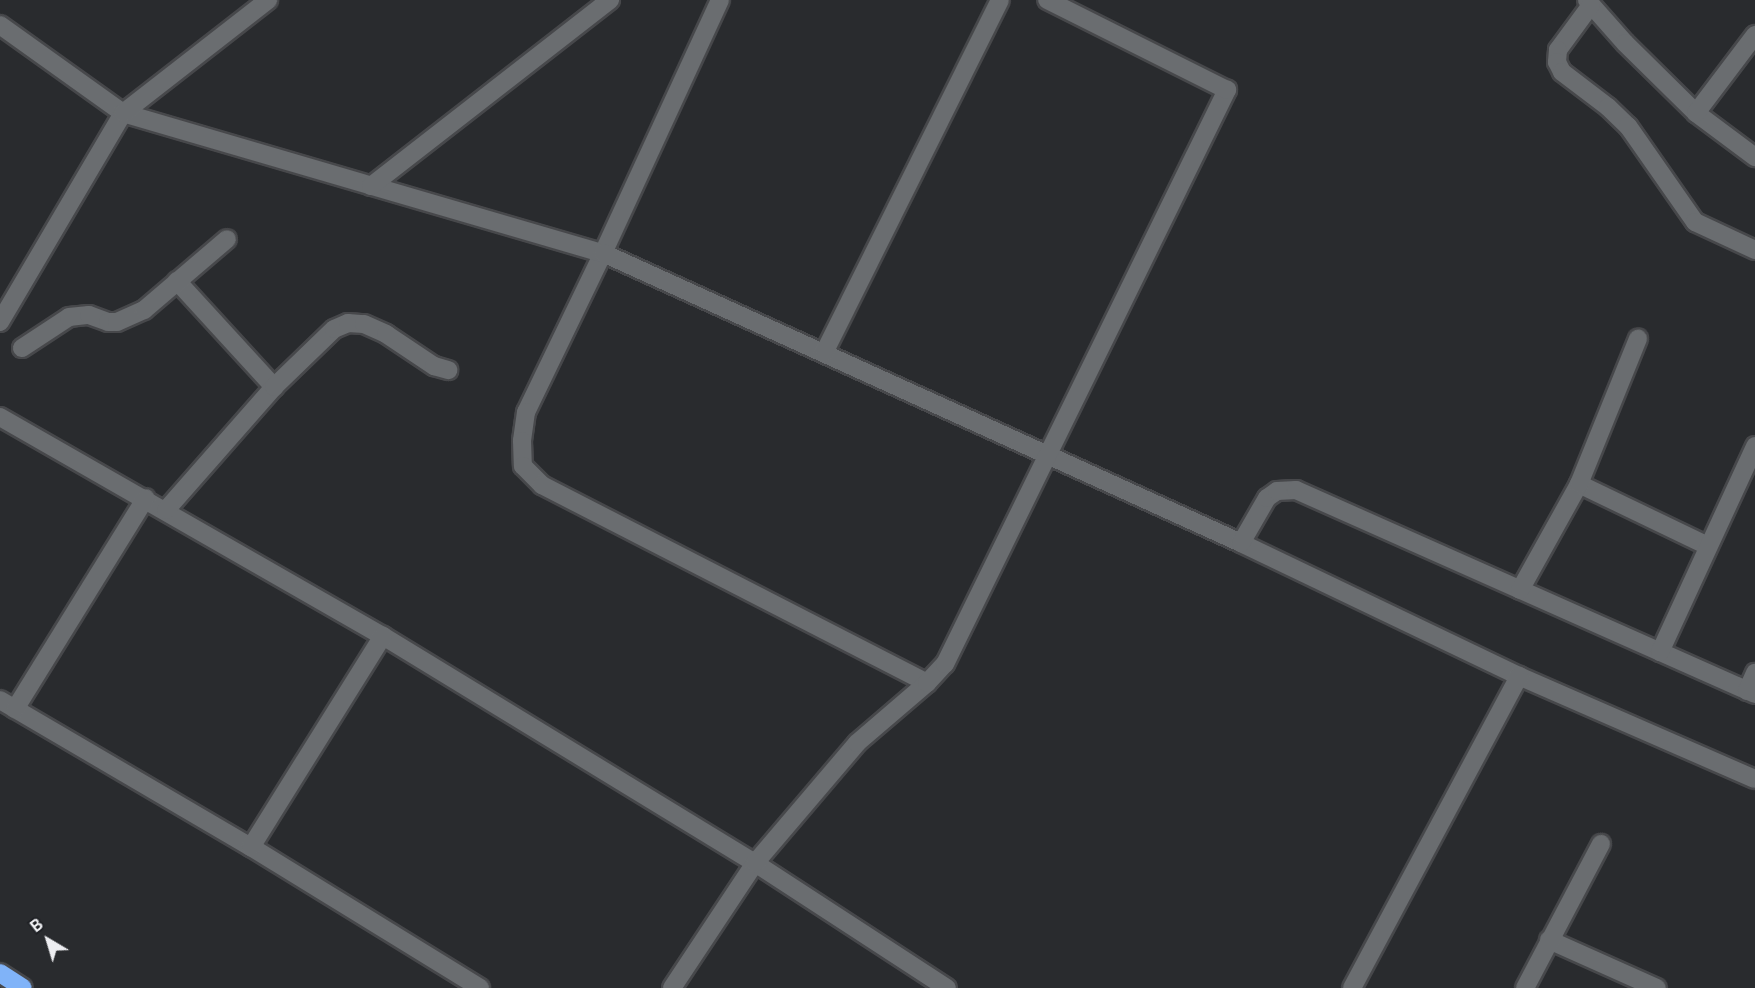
<!DOCTYPE html>
<html>
<head>
<meta charset="utf-8">
<style>
	body { margin:0 }
	#map { position:relative; width:1755px; height:988px; overflow:hidden; background:#292b2e; font-family:"Public Sans",sans-serif }
	div>[style] { position:absolute }
	.roads { filter:drop-shadow(2px 0 #47484b) drop-shadow(-2px 0 #47484b) drop-shadow(0 2px #47484b) drop-shadow(0 -2px #47484b) }
	.minor>* { height:18px; margin:-9px; padding:0 9px; transform-origin:9px; border-radius:9px; background:#6a6d70 }
	.highway>* { height:18px; margin:-9px; padding:0 9px; transform-origin:9px; border-radius:9px; background:#80b3f8 }
	span { translate:-50% -50%; white-space:nowrap; text-align:center; line-height:1.15; -webkit-text-stroke:6px #1f2125; paint-order:stroke }
	.north { position:absolute; left:18px; top:910px; width:60px; height:60px; -webkit-text-stroke:4px #1f2125; paint-order:stroke; rotate:322deg; font-size:16px; font-weight:700; line-height:24px; text-align:center; color:#edeef1 }
	.north::after { content:''; display:block; margin:auto; width:21px; height:27px; background:#edeef1; clip-path:polygon(50% 0,100% 100%,50% 72%,0 100%) }
</style>
</head>
<body>
<div id="map">
	<div class="roads">
		<div class="minor">
			<i style="left:720px;top:0;width:279px;rotate:114.8deg"></i>
			<i style="left:603px;top:253px;width:177px;rotate:115.8deg"></i>
			<i style="left:526px;top:412px;width:29px;rotate:98deg"></i>
			<i style="left:522px;top:441px;width:25px;rotate:88deg"></i>
			<i style="left:523px;top:466px;width:27px;rotate:45deg"></i>
			<i style="left:542px;top:485px;width:433px;rotate:27.2deg"></i>
			<i style="left:1587px;top:0;width:57px;rotate:48.5deg"></i>
			<i style="left:1625px;top:43px;width:100px;rotate:44.6deg"></i>
			<i style="left:1696px;top:113px;width:74px;rotate:36.7deg"></i>
			<i style="left:1591px;top:5px;width:56px;rotate:126.3deg"></i>
			<i style="left:1558px;top:50px;width:12px;rotate:95deg"></i>
			<i style="left:1557px;top:62px;width:11px;rotate:63deg"></i>
			<i style="left:1562px;top:72px;width:58px;rotate:37.3deg"></i>
			<i style="left:1608px;top:107px;width:28px;rotate:44deg"></i>
			<i style="left:1628px;top:126px;width:117px;rotate:55.1deg"></i>
			<i style="left:1695px;top:222px;width:66px;rotate:25deg"></i>
			<i style="left:0;top:25px;width:151px;rotate:35.6deg"></i>
			<i style="left:123px;top:113px;width:500px;rotate:16.3deg"></i>
			<i style="left:603px;top:253px;width:701px;rotate:24.44deg"></i>
			<i style="left:1241px;top:543px;width:308px;rotate:25.6deg"></i>
			<i style="left:1519px;top:676px;width:257px;rotate:23.6deg"></i>
			<i style="left:1696px;top:113px;width:98px;rotate:-52.9deg"></i>
			<i style="left:371px;top:186px;width:303px;rotate:-37.9deg"></i>
			<i style="left:177px;top:281px;width:144px;rotate:47.5deg"></i>
			<i style="left:0;top:322px;width:243px;rotate:-59.5deg"></i>
			<i style="left:123px;top:113px;width:184px;rotate:-37.9deg"></i>
			<i style="left:22px;top:348px;width:56px;rotate:-33.4deg"></i>
			<i style="left:69px;top:317px;width:20px;rotate:-6deg"></i>
			<i style="left:89px;top:315px;width:20px;rotate:20deg"></i>
			<i style="left:108px;top:322px;width:9px"></i>
			<i style="left:117px;top:322px;width:30px;rotate:-24deg"></i>
			<i style="left:144px;top:310px;width:109px;rotate:-40.5deg"></i>
			<i style="left:824px;top:353px;width:394px;rotate:-63.5deg"></i>
			<i style="left:0;top:417px;width:441px;rotate:29.8deg"></i>
			<i style="left:383px;top:636px;width:436px;rotate:31.4deg"></i>
			<i style="left:755px;top:863px;width:229px;rotate:33.1deg"></i>
			<i style="left:1579px;top:484px;width:143px;rotate:25.7deg"></i>
			<i style="left:166px;top:510px;width:164px;rotate:-48.7deg"></i>
			<i style="left:274px;top:387px;width:83px;rotate:-44deg"></i>
			<i style="left:334px;top:329px;width:15px;rotate:-23deg"></i>
			<i style="left:348px;top:323px;width:16px;rotate:4deg"></i>
			<i style="left:364px;top:324px;width:24px;rotate:24deg"></i>
			<i style="left:386px;top:334px;width:58px;rotate:33.7deg"></i>
			<i style="left:434px;top:366px;width:15px;rotate:16deg"></i>
			<i style="left:1241px;top:543px;width:52px;rotate:-60deg"></i>
			<i style="left:1267px;top:498px;width:12px;rotate:-35deg"></i>
			<i style="left:1277px;top:491px;width:19px;rotate:-3deg"></i>
			<i style="left:1296px;top:490px;width:502px;rotate:23.96deg"></i>
			<i style="left:1520px;top:590px;width:121px;rotate:-60.9deg"></i>
			<i style="left:1579px;top:484px;width:157px;rotate:-67.9deg"></i>
			<i style="left:1660px;top:652px;width:227px;rotate:-65.2deg"></i>
			<i style="left:1747px;top:691px;width:20px;rotate:-66deg"></i>
			<i style="left:0;top:700px;width:291px;rotate:30.4deg"></i>
			<i style="left:251px;top:847px;width:269px;rotate:31.6deg"></i>
			<i style="left:15px;top:709px;width:248px;rotate:-58.2deg"></i>
			<i style="left:251px;top:847px;width:249px;rotate:-58deg"></i>
			<i style="left:1549px;top:940px;width:118px;rotate:24deg"></i>
			<i style="left:672px;top:988px;width:150px;rotate:-56.4deg"></i>
			<i style="left:755px;top:863px;width:157px;rotate:-49.6deg"></i>
			<i style="left:857px;top:743px;width:92px;rotate:-40.6deg"></i>
			<i style="left:927px;top:683px;width:26px;rotate:-47deg"></i>
			<i style="left:945px;top:664px;width:640px;rotate:-63.84deg"></i>
			<i style="left:1227px;top:90px;width:201px;rotate:-153.4deg"></i>
			<i style="left:1352px;top:988px;width:354px;rotate:-61.8deg"></i>
			<i style="left:1525px;top:988px;width:163px;rotate:-62.2deg"></i>
		</div>
		<div class="highway">
			<i style="left:0;top:973px;width:27px;rotate:33deg"></i>
		</div>
	</div>
	<div class="north">B</div>
</div>
</body>
</html>
